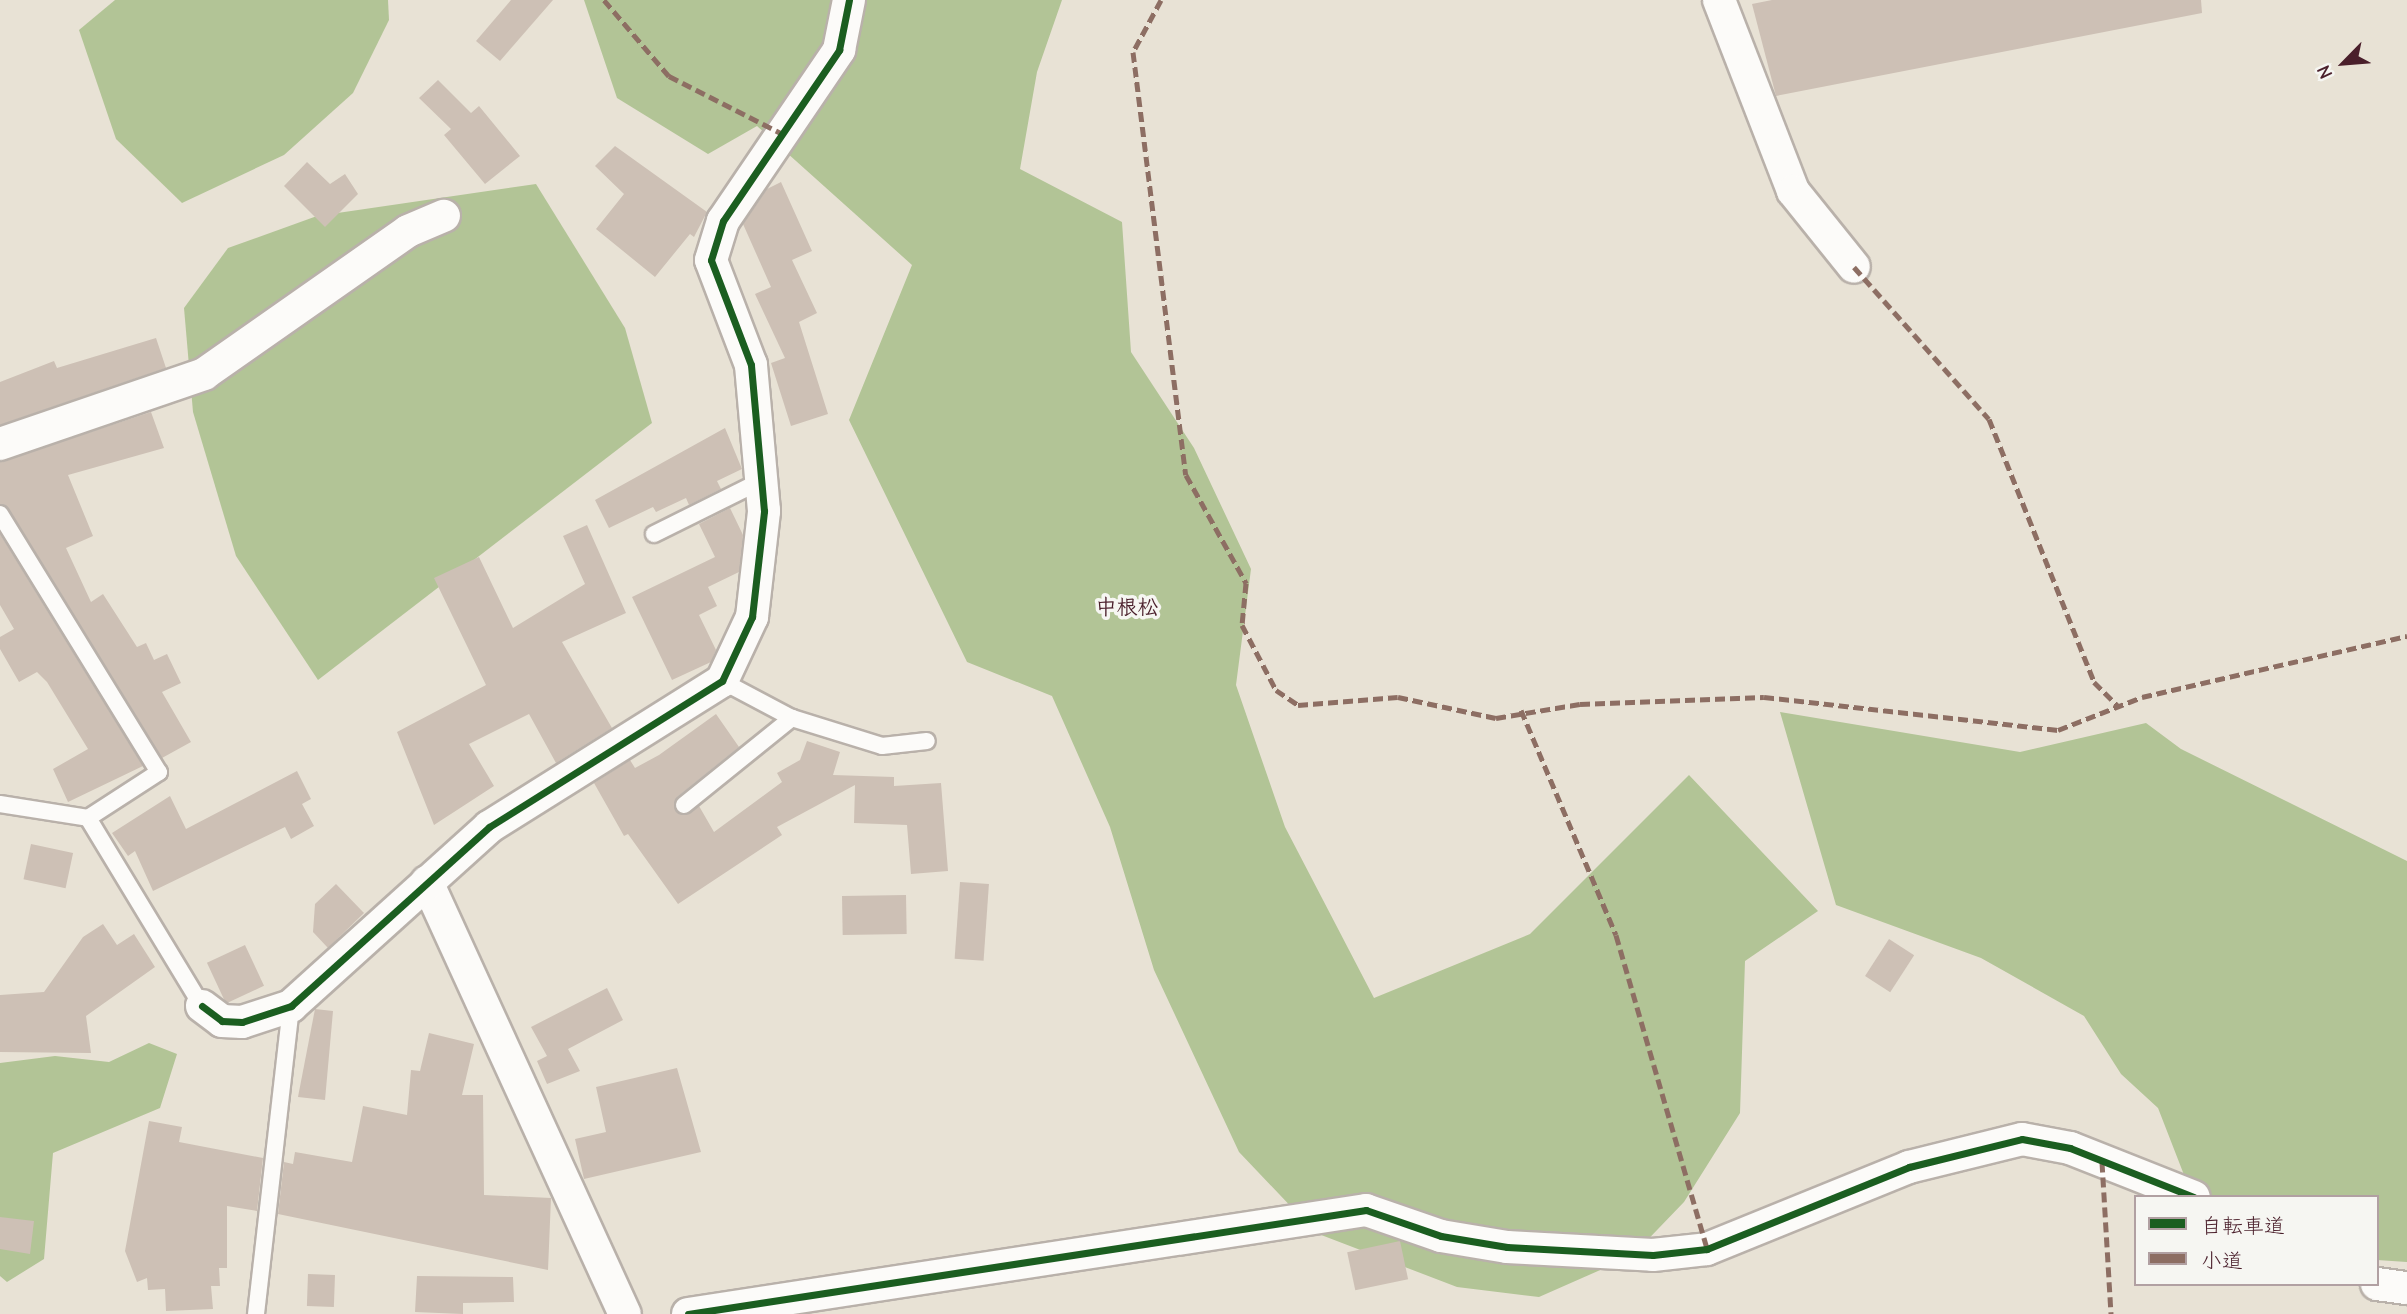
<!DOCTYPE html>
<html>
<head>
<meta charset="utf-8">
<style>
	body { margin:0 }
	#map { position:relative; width:2407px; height:1314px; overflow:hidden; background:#e8e2d5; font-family:"Comic Neue","Klee One",sans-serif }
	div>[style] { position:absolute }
	.forest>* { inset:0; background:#b2c496 }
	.building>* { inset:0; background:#cdc0b5; transform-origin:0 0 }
	.roads { filter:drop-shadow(2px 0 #b9b1aa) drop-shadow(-2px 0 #b9b1aa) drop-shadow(0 2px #b9b1aa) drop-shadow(0 -2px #b9b1aa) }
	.lane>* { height:16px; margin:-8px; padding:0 8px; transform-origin:8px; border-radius:8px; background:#fcfbf9 }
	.street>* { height:32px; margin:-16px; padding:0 16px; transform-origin:16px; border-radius:16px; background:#fcfbf9 }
	.quiet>* { height:5px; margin-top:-2.5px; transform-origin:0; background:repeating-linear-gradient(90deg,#8d6e63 0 10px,transparent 0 15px) }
	.cycleway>* { height:7px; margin:-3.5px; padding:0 3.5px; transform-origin:3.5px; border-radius:3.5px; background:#1b5e20 }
	span { translate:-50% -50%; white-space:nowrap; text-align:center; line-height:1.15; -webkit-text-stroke:7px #f6f6f2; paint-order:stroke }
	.neighbourhood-label { font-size:21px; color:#4a1f2b; font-weight:700 }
	.legend { position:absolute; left:2134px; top:1195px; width:245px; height:91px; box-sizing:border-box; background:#f6f6f2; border:2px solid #b1a0a2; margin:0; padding:9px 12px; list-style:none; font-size:21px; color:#4a1f2b }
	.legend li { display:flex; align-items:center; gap:14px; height:35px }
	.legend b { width:35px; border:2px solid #b1a0a2 }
	.north { position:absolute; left:2309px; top:28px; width:70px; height:70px; -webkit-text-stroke:5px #f6f6f2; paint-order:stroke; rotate:245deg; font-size:19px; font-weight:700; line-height:28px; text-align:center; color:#4a1f2b }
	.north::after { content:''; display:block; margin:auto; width:24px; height:32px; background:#4a1f2b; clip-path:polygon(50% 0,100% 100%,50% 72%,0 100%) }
</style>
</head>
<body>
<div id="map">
	<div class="forest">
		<i style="clip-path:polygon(115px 0,388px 0,389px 20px,353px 93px,284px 155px,182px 203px,116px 139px,79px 30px)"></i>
		<i style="clip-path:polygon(584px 0,1062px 0,1037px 72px,1020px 169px,1122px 222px,1131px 352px,1194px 448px,1251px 569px,1236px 685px,1285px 827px,1374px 998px,1530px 934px,1689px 775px,1818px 911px,1745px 961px,1740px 1113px,1684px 1202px,1632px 1256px,1539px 1297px,1457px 1287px,1316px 1233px,1239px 1152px,1154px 970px,1110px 827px,1052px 696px,967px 662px,849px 420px,912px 265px,757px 126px,708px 154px,617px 98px)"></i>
		<i style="clip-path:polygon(536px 184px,625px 328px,652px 423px,318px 680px,236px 556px,193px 412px,184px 308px,228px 248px,317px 216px)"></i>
		<i style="clip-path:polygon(1780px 712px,2020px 752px,2146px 723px,2181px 749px,2407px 861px,2407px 1262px,2377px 1260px,2377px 1197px,2209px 1197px,2186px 1180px,2158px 1108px,2121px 1074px,2084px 1016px,1981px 958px,1836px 905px)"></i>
		<i style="clip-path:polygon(149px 1043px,177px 1054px,160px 1108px,53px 1153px,44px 1259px,7px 1282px,0 1276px,0 1063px,55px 1056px,109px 1062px)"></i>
	</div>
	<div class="building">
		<i style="clip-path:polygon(511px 0,553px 0,500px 61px,476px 41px)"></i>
		<i style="clip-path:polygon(1772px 0,2201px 0,2202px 13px,1776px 96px,1752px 4px)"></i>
		<i style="clip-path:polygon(438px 80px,471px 113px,479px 106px,520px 156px,485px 184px,444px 135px,451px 129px,419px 98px)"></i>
		<i style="clip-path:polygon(615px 146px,707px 212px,694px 237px,690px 234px,655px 277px,596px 229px,624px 194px,595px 166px)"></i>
		<i style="clip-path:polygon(307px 162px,330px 184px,345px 174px,358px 194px,325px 227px,284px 186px)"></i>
		<i style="clip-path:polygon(781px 182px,812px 251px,792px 260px,817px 313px,799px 322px,828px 414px,791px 426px,771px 363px,785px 358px,755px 294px,771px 287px,743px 224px,767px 189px)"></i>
		<i style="clip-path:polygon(156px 338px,166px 368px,0 425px,0 382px,54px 361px,57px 368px)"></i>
		<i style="clip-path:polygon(151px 412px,164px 448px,68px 475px,93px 536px,66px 548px,91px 602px,103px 594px,137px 647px,146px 643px,154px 660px,167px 654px,181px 683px,162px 692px,191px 742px,162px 758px,0 504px,0 462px)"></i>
		<i style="clip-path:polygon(725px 428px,742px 469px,717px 481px,721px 489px,689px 505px,686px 498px,656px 512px,653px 507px,609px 528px,595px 500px)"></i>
		<i style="clip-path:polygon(730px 508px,743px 535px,739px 572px,708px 587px,717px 606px,699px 615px,716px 650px,711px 662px,672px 680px,632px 597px,715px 557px,699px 524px)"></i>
		<i style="clip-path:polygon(587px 525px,626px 613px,562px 642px,612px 728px,556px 763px,529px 714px,469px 744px,494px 786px,434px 825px,397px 732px,486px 685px,434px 578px,479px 557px,513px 628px,585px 584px,563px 536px)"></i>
		<i style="clip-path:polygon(0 534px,143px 766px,68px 802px,53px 769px,88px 749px,47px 682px,37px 672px,19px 682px,0 649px,0 637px,14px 629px,0 605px)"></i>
		<i style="clip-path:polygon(716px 714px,739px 747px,677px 797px,680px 814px,699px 806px,714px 832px,782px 782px,777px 773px,800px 760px,807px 741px,840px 752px,833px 775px,894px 777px,894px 786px,941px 783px,948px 871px,911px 874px,907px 825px,854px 823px,855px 785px,777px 827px,782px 835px,678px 904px,628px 834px,624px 836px,594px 783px,630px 760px,635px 768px,659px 755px)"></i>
		<i style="clip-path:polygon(297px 771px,311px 799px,302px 804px,314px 826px,291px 839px,285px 827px,153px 891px,135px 851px,128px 856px,112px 833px,170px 796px,186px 829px)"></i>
		<i style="left:31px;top:844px;width:43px;height:36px;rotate:12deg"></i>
		<i style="left:960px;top:882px;width:29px;height:77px;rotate:4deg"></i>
		<i style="clip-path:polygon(336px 884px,364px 913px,328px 948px,313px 932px,315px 904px)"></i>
		<i style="left:906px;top:895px;width:39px;height:64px;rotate:89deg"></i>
		<i style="clip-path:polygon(103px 924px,117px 945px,134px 934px,155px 967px,86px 1016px,91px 1053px,0 1052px,0 995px,44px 992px,83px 937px)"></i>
		<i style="left:1889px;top:939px;width:30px;height:44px;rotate:33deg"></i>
		<i style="left:245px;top:945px;width:45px;height:42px;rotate:65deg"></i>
		<i style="clip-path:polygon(607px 988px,623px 1020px,568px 1049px,580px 1071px,547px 1084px,537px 1061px,547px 1056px,531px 1027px)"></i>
		<i style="clip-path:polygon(315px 1009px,333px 1011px,325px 1100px,298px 1097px)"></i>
		<i style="clip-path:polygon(429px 1033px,474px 1044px,462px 1095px,483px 1095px,484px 1195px,551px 1198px,548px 1270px,278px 1214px,284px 1162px,293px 1164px,295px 1152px,352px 1162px,363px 1106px,407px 1115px,411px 1070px,420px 1071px)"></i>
		<i style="clip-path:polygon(677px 1068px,701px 1152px,584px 1179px,575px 1139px,606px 1132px,596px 1087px)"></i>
		<i style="clip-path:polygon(149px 1121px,182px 1127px,179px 1142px,263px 1158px,257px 1211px,227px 1206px,227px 1268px,219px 1268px,220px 1286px,211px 1286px,213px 1309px,166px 1311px,165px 1289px,148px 1290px,147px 1278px,137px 1282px,125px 1251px)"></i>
		<i style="clip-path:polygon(0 1217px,34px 1221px,30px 1254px,0 1249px)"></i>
		<i style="left:1400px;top:1241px;width:39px;height:54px;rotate:78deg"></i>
		<i style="left:308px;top:1274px;width:27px;height:32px;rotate:2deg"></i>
		<i style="clip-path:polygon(417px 1276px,513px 1277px,514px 1302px,463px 1303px,463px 1314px,415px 1312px)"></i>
	</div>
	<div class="roads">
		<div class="lane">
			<i style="left:0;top:514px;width:303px;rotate:58.4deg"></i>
			<i style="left:159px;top:772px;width:85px;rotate:147.1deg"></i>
			<i style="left:654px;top:534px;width:119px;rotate:-26.4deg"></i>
			<i style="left:722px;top:681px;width:79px;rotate:27.9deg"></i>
			<i style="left:792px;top:718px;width:94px;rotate:17.3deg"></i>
			<i style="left:882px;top:746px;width:45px;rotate:-6.3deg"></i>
			<i style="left:0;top:804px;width:89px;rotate:9deg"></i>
			<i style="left:88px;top:818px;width:220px;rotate:58.8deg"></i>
			<i style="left:684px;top:805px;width:139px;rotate:-38.9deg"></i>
			<i style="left:256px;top:1314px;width:310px;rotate:-83.5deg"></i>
		</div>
		<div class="street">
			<i style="left:1719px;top:0;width:205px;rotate:68.8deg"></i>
			<i style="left:1793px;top:191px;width:97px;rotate:51.2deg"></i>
			<i style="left:0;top:444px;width:216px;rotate:-18.9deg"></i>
			<i style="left:204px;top:374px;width:249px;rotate:-35deg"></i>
			<i style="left:408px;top:231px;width:39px;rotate:-23deg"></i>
			<i style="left:427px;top:882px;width:475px;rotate:65.4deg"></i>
			<i style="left:202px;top:1006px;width:25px;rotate:37deg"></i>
			<i style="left:222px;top:1021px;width:20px;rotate:3deg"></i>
			<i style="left:242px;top:1022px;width:52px;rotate:-18.1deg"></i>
			<i style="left:291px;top:1006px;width:267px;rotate:-42.1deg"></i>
			<i style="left:489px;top:827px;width:275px;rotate:-32.1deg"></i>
			<i style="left:722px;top:681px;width:71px;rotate:-64.9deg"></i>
			<i style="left:752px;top:617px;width:107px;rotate:-83.5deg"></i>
			<i style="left:764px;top:511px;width:147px;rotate:-95.1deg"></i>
			<i style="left:751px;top:365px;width:112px;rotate:-110.9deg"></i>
			<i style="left:711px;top:260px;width:41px;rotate:-72.9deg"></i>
			<i style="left:723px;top:221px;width:207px;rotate:-55.8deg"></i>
			<i style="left:839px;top:50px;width:51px;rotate:-78.7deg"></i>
			<i style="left:2377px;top:1284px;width:30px;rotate:8deg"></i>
			<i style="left:688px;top:1314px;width:686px;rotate:-8.72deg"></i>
			<i style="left:1366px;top:1210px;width:79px;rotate:19.1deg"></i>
			<i style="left:1441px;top:1236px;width:67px;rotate:9.5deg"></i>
			<i style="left:1507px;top:1247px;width:146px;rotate:3.1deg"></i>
			<i style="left:1653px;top:1255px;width:54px;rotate:-6.3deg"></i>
			<i style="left:1707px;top:1249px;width:218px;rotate:-22.1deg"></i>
			<i style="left:1909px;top:1167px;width:116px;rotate:-13.9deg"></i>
			<i style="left:2022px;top:1139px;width:49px;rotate:10.6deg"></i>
			<i style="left:2070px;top:1148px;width:133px;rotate:21.6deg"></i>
		</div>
	</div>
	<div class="quiet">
		<i style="left:604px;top:0;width:100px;rotate:49.5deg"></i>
		<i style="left:669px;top:76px;width:126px;rotate:27deg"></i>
		<i style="left:1161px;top:0;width:59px;rotate:118.3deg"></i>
		<i style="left:1133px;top:52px;width:426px;rotate:82.9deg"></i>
		<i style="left:1186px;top:475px;width:124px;rotate:60.9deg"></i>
		<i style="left:1246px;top:583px;width:42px;rotate:95.4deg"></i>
		<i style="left:1242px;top:625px;width:73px;rotate:62.4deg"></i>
		<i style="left:1276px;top:690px;width:27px;rotate:34deg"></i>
		<i style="left:1298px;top:705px;width:100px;rotate:-4.6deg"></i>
		<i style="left:1398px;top:697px;width:100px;rotate:12.1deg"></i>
		<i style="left:1496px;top:718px;width:85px;rotate:-9.5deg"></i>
		<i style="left:1580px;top:704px;width:184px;rotate:-2.2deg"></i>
		<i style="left:1764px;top:697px;width:296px;rotate:6.4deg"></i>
		<i style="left:2058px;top:730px;width:90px;rotate:-21.4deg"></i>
		<i style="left:2142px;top:697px;width:272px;rotate:-13deg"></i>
		<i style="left:1854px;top:267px;width:203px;rotate:48.4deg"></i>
		<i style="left:1989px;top:419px;width:283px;rotate:68.2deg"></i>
		<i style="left:2094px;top:682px;width:35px;rotate:45deg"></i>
		<i style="left:1521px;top:710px;width:244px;rotate:67.1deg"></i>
		<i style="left:1616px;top:935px;width:327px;rotate:73.8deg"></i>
		<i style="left:2102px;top:1162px;width:152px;rotate:86.6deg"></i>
	</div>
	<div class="cycleway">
		<i style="left:202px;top:1006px;width:25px;rotate:37deg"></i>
		<i style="left:222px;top:1021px;width:20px;rotate:3deg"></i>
		<i style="left:242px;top:1022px;width:52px;rotate:-18.1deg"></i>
		<i style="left:291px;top:1006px;width:267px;rotate:-42.1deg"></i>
		<i style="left:489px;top:827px;width:275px;rotate:-32.1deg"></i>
		<i style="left:722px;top:681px;width:71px;rotate:-64.9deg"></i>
		<i style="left:752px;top:617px;width:107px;rotate:-83.5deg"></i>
		<i style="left:764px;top:511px;width:147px;rotate:-95.1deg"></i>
		<i style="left:751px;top:365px;width:112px;rotate:-110.9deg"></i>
		<i style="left:711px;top:260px;width:41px;rotate:-72.9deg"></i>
		<i style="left:723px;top:221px;width:207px;rotate:-55.8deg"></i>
		<i style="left:839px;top:50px;width:51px;rotate:-78.7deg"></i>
		<i style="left:688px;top:1314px;width:686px;rotate:-8.72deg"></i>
		<i style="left:1366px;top:1210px;width:79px;rotate:19.1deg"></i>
		<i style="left:1441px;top:1236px;width:67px;rotate:9.5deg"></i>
		<i style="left:1507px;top:1247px;width:146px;rotate:3.1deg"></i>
		<i style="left:1653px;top:1255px;width:54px;rotate:-6.3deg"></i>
		<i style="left:1707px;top:1249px;width:218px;rotate:-22.1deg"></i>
		<i style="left:1909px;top:1167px;width:116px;rotate:-13.9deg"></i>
		<i style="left:2022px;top:1139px;width:49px;rotate:10.6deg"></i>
		<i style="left:2070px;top:1148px;width:133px;rotate:21.6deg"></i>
	</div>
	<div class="neighbourhood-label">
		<span style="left:1127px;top:607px">中根松</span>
	</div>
	<ul class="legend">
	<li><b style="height:9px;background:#1b5e20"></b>自転車道</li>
	<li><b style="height:9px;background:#8d6e63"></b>小道</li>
	</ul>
	<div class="north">N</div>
</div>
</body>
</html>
